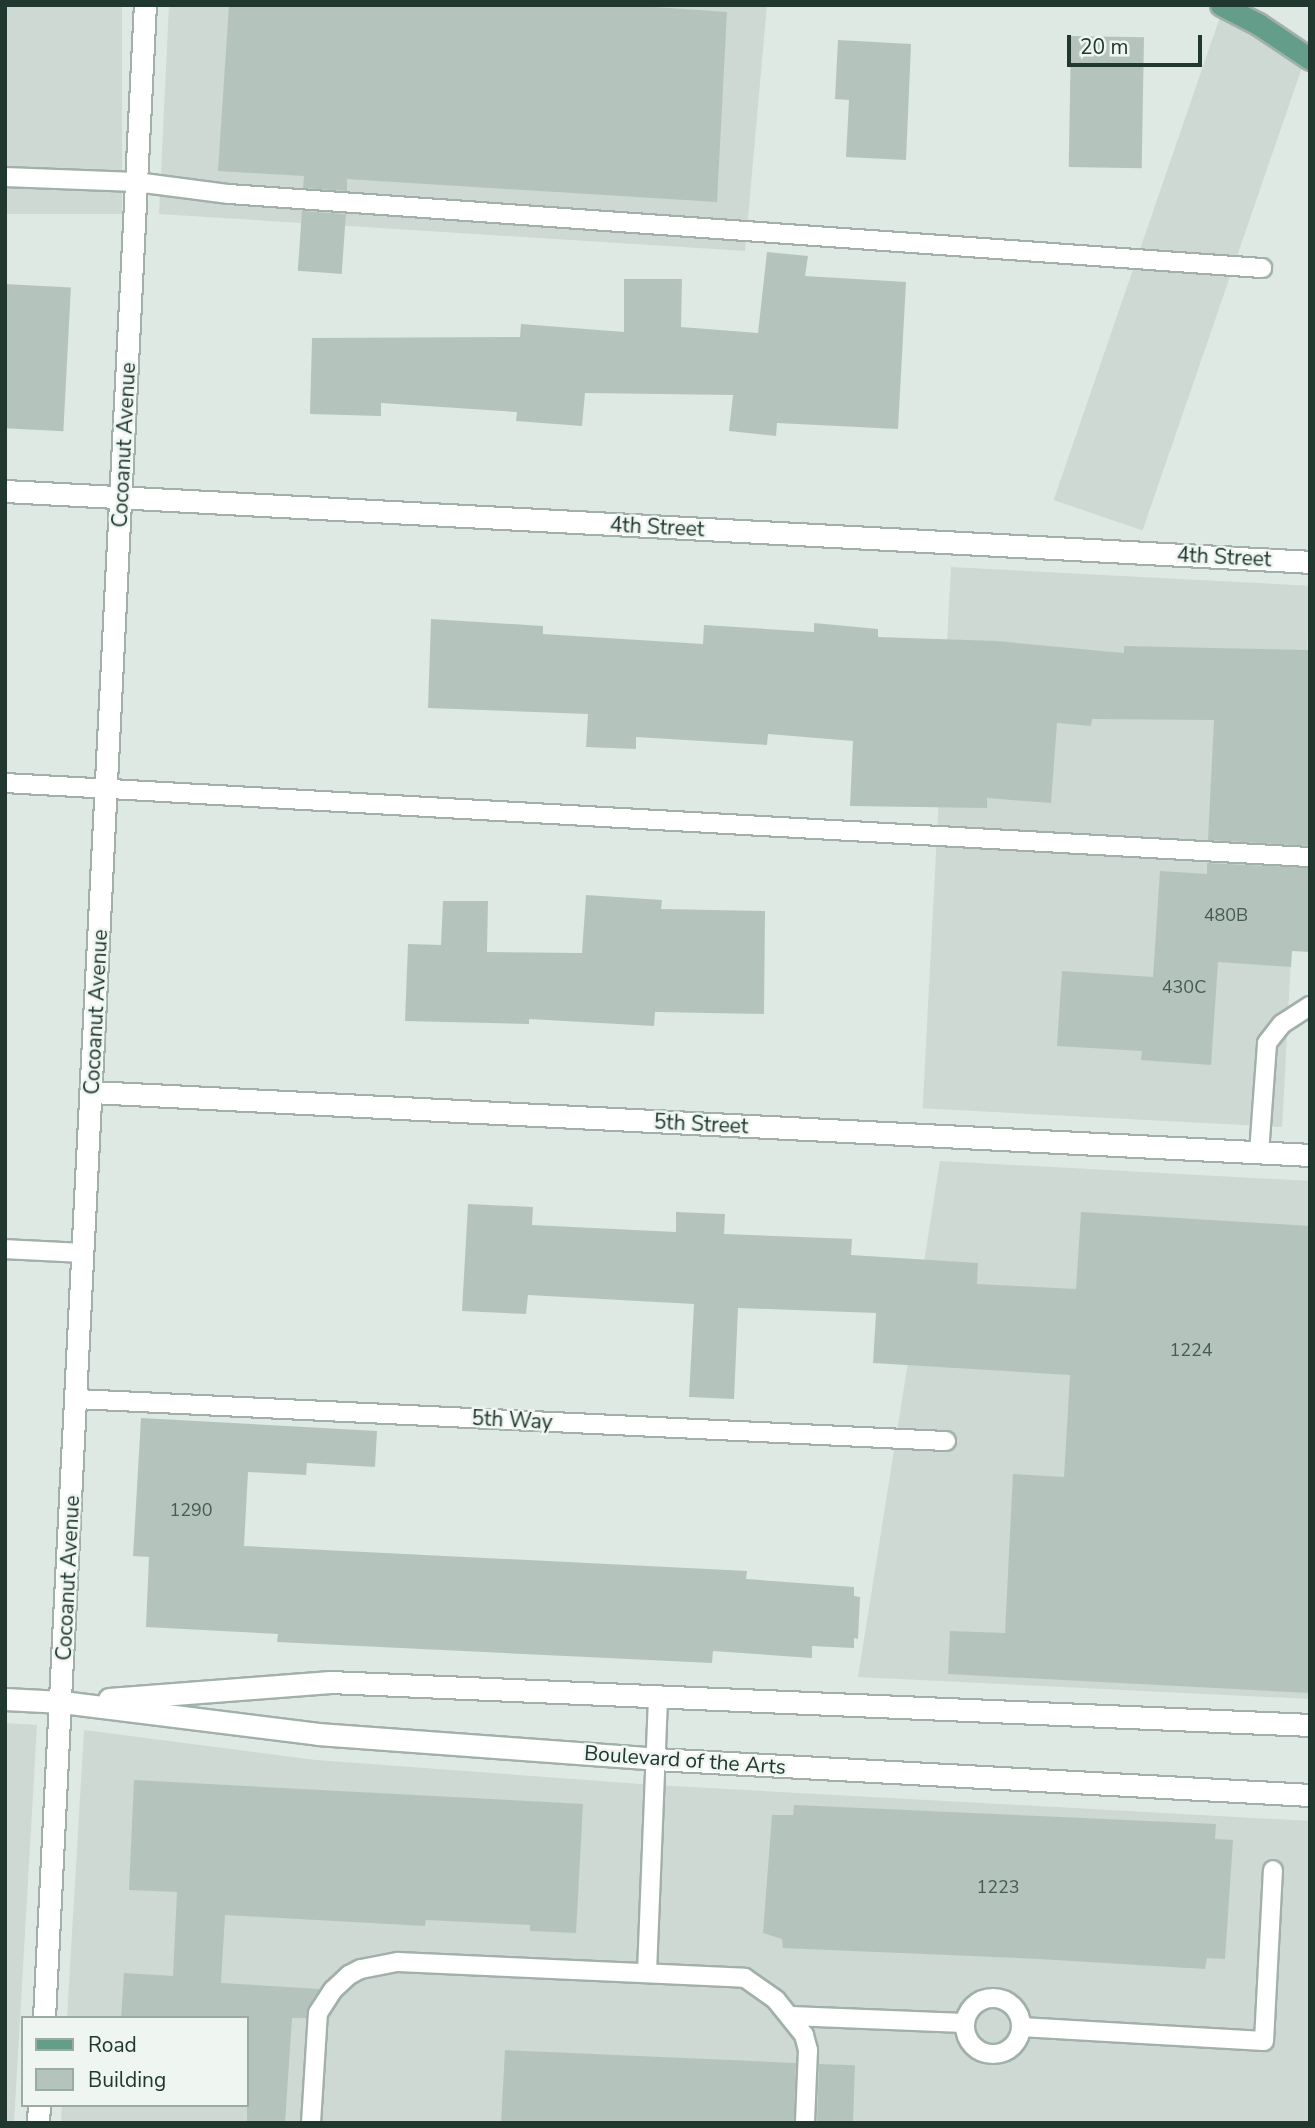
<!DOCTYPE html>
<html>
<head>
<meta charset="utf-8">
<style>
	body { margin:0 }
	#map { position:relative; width:1315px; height:2128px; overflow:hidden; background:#dee9e4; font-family:"Nunito Sans",sans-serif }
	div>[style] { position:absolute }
	.built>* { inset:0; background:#cdd9d2; transform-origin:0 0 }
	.building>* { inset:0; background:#b4c4bc; transform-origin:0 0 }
	.roads { filter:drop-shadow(2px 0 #a1b0aa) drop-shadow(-2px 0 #a1b0aa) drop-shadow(0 2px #a1b0aa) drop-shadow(0 -2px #a1b0aa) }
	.service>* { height:18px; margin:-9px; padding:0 9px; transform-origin:9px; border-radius:9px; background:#fff }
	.service>.ring { margin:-9px; padding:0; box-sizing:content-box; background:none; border:18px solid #fff; border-radius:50% }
	.minor>* { height:21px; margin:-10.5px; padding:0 10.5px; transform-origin:10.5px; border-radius:10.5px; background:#fff }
	.tertiary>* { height:21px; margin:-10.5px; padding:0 10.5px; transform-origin:10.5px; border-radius:10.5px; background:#fff }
	.primary>* { height:21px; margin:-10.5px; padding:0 10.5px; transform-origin:10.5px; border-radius:10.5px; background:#649e8a }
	span { translate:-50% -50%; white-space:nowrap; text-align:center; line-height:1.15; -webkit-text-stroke:5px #eff6f2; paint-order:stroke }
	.number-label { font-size:18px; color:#455b53 }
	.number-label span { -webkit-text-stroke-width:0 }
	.street-label { font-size:21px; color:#203830 }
	.frame { position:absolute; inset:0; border:7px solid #203830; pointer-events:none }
	.legend { position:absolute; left:21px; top:2016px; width:228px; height:91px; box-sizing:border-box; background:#eff6f2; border:2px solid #9caaa4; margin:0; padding:9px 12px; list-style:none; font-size:21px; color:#203830 }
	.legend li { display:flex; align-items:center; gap:14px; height:35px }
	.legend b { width:35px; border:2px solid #9caaa4 }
	.scale { position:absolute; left:1067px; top:35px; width:135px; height:32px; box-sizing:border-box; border:4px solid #203830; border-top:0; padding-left:9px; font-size:21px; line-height:24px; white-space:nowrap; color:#203830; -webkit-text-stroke:5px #eff6f2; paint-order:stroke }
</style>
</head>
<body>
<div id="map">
	<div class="built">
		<i style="left:5px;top:5px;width:117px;height:209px"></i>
		<i style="clip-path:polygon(169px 5px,767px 5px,745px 251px,159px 214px)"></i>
		<i style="left:1221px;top:14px;width:94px;height:514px;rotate:19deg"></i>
		<i style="left:951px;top:567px;width:360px;height:542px;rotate:3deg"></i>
		<i style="clip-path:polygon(940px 1161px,1310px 1181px,1310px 1699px,858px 1677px)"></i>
		<i style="clip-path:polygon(5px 1723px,37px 1725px,14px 2123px,5px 2123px)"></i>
		<i style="clip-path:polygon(84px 1730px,316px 1760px,654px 1785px,1310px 1821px,1310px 2123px,61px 2123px,62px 2105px,247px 2105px,247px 2018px,67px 2018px)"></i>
	</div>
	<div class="building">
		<i style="clip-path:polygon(229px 5px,624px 5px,727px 12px,717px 202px,347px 179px,347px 191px,303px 188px,304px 176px,218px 171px)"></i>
		<i style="left:1071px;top:36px;width:73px;height:131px;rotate:1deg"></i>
		<i style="clip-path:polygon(838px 40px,911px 44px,906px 160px,846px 157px,849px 100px,835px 99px)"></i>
		<i style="left:302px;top:211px;width:44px;height:60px;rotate:4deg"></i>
		<i style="clip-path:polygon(767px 252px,808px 256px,805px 276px,906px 282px,898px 429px,777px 423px,776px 436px,729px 431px,733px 395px,585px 393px,582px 426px,516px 421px,517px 412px,381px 403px,381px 416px,310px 414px,312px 338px,520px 337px,521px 324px,624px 332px,624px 279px,682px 279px,681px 327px,758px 333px)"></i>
		<i style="left:5px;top:284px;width:66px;height:144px;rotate:3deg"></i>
		<i style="clip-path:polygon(431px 619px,543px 626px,543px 634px,703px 644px,704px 625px,814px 632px,814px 623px,878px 629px,878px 637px,996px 641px,1124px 653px,1124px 646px,1310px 650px,1310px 846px,1208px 840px,1214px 720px,1092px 719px,1091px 726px,1057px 723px,1051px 803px,987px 798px,987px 808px,850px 806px,853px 741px,768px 734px,767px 745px,636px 737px,636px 749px,586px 747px,588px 714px,428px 708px)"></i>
		<i style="clip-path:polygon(1207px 863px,1310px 868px,1310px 952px,1292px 951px,1291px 967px,1218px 962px,1211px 1065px,1141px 1060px,1142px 1051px,1057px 1046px,1062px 971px,1153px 977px,1160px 871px,1207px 874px)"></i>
		<i style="clip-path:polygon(586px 895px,662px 900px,661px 909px,765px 911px,764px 1014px,655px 1012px,654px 1026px,529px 1019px,529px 1024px,405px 1021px,408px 944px,441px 945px,443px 901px,488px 901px,487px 952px,582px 953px)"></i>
		<i style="clip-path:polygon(468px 1204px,533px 1207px,532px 1225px,676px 1232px,676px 1212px,725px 1214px,724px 1234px,852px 1239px,851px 1255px,978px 1263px,977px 1284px,1076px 1289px,1081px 1212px,1310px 1226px,1310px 1693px,948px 1674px,950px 1631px,1005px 1633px,1013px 1474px,1064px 1477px,1070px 1375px,873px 1363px,876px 1313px,738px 1308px,734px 1399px,689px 1397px,694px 1304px,528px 1295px,526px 1314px,462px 1311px)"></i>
		<i style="clip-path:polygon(141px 1418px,377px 1431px,375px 1467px,307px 1463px,306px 1475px,248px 1472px,244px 1546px,747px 1571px,746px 1579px,854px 1587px,854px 1596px,860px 1597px,858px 1639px,854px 1638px,854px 1648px,812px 1646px,812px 1658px,713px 1651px,712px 1663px,277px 1642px,278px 1634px,146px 1627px,149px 1557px,133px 1556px)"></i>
		<i style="clip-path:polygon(134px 1780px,583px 1804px,576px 1933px,530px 1931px,530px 1925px,426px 1920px,425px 1926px,225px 1915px,221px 1983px,320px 1989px,308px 2007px,306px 2018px,292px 2018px,285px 2123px,247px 2123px,247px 2018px,121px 2018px,124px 1973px,173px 1976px,177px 1892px,129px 1890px)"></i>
		<i style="clip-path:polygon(794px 1805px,1216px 1824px,1215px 1839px,1233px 1840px,1225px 1959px,1207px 1958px,1205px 1969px,1039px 1959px,783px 1948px,782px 1939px,763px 1933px,772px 1815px,793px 1815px)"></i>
		<i style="clip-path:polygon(505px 2050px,796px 2063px,794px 2123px,501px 2123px)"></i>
		<i style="left:819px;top:2064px;width:36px;height:59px;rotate:2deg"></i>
	</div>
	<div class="roads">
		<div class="service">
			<i style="left:5px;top:177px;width:131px;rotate:2.2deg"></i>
			<i style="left:136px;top:182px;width:94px;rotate:7.4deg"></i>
			<i style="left:229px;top:194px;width:1036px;rotate:4.1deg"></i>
			<i style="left:5px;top:783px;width:1307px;rotate:3.25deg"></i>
			<i style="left:1259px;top:1153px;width:110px;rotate:-85.8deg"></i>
			<i style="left:1267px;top:1043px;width:24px;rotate:-52deg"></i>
			<i style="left:1282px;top:1024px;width:33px;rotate:-33deg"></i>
			<i style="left:5px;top:1249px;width:79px;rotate:2.9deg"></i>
			<i style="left:77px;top:1399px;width:870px;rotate:2.77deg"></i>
			<i style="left:647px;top:1972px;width:277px;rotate:-87.7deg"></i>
			<i class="ring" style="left:965px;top:1998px;width:38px;height:38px"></i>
			<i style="left:791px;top:2016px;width:173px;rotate:2.3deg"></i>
			<i style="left:1021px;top:2027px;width:243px;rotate:3.3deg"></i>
			<i style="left:1264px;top:2041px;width:171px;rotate:-87deg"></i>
			<i style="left:311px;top:2123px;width:110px;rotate:-86.4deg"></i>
			<i style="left:318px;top:2013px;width:27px;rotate:-57deg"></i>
			<i style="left:333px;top:1990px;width:22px;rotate:-43deg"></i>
			<i style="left:349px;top:1975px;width:13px;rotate:-27deg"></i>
			<i style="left:361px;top:1969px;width:38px;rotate:-11deg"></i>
			<i style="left:398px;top:1962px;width:347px;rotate:2.6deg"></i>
			<i style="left:745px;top:1978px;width:38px;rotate:35deg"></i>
			<i style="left:776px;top:2000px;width:45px;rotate:51.3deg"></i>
			<i style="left:804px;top:2035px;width:16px;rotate:75deg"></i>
			<i style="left:808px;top:2050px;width:73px;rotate:92.4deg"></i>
		</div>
		<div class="minor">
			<i style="left:5px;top:491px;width:1307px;rotate:3.11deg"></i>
			<i style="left:92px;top:1092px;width:1220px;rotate:2.96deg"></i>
		</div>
		<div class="tertiary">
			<i style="left:5px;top:1699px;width:57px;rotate:3deg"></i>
			<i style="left:62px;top:1702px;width:258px;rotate:7.1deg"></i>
			<i style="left:318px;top:1734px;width:339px;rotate:4.2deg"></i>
			<i style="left:656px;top:1759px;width:655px;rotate:3.15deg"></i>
			<i style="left:109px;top:1699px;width:222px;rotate:-4.4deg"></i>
			<i style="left:330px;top:1682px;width:981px;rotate:2.51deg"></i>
			<i style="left:44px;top:2018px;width:2016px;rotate:-87.13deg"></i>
			<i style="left:38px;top:2123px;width:18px;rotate:-87deg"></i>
		</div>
		<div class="primary">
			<i style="left:1221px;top:5px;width:42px;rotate:27.2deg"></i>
			<i style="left:1258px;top:24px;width:63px;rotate:33.9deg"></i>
		</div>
	</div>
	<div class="number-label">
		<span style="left:1226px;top:915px">480B</span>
		<span style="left:1184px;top:987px">430C</span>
		<span style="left:1191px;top:1350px">1224</span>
		<span style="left:191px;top:1510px">1290</span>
		<span style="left:998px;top:1887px">1223</span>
	</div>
	<div class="street-label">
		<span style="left:124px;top:445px;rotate:-87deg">Cocoanut Avenue</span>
		<span style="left:657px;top:527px;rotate:3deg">4th Street</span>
		<span style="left:1224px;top:557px;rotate:3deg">4th Street</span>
		<span style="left:96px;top:1012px;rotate:-87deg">Cocoanut Avenue</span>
		<span style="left:701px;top:1124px;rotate:3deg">5th Street</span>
		<span style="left:512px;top:1420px;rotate:3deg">5th Way</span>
		<span style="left:68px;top:1578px;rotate:-87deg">Cocoanut Avenue</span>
		<span style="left:685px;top:1760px;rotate:4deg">Boulevard of the Arts</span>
	</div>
	<div class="frame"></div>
	<ul class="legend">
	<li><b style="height:9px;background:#649e8a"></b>Road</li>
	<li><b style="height:19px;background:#b4c4bc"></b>Building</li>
	</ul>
	<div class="scale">20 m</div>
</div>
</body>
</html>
